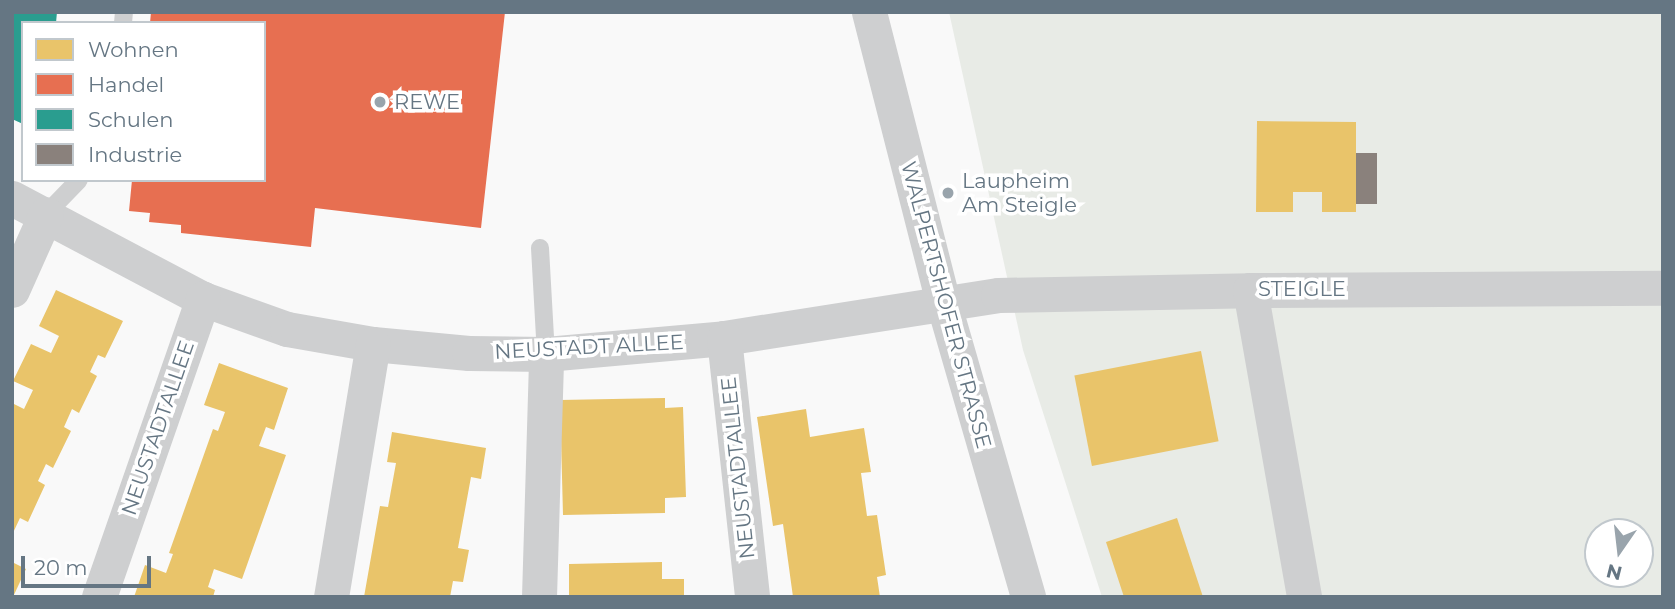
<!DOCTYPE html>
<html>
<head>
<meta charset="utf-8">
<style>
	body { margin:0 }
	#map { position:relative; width:1675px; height:609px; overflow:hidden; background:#f9f9f9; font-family:Montserrat,sans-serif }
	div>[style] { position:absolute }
	.green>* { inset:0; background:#e8ebe6 }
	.homes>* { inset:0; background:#e9c46a; transform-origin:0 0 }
	.shops>* { inset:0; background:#e76f51 }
	.schools>* { inset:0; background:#2a9d8f }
	.industry>* { inset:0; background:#8a817c; transform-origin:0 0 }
	.service>* { height:18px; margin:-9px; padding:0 9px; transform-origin:9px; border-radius:9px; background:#cecfd0 }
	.minor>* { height:35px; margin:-17.5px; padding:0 17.5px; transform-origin:17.5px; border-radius:17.5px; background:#cecfd0 }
	.dots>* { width:19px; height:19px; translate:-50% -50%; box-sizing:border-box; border:4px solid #fff; border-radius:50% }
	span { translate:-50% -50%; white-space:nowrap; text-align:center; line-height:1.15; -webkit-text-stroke:7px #fff; paint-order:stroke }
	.poi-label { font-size:21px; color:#657683 }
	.left { translate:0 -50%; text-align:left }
	.street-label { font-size:21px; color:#657683 }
	.frame { position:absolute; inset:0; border:14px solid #657683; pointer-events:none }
	.legend { position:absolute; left:21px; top:21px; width:245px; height:161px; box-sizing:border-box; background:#fff; border:2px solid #c1c8cd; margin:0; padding:9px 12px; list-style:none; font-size:21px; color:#657683 }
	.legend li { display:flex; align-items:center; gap:14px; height:35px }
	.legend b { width:35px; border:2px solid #c1c8cd }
	.north { position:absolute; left:1584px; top:518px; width:70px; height:70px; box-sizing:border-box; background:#fff; border:2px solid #c1c8cd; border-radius:50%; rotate:194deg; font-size:19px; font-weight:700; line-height:28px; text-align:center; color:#657683 }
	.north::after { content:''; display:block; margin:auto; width:24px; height:32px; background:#99a4ac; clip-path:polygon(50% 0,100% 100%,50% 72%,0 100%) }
	.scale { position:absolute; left:21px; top:556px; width:130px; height:32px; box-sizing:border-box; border:4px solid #657683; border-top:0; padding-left:9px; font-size:21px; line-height:24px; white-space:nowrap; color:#657683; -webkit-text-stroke:5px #fff; paint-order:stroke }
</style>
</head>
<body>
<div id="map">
	<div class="green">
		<i style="clip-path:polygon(evenodd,949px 12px,1663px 12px,1663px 597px,1102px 597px,1023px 350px,949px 12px,1598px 532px,1640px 532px,1640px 574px,1598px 574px,1598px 532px)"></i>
	</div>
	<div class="homes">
		<i style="clip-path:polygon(1257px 121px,1356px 122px,1356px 212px,1322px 212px,1322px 192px,1293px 192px,1293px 212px,1256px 212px)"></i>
		<i style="clip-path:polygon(56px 290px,123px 321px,105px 358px,98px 355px,90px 372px,97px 376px,79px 413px,72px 409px,64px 427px,71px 431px,53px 468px,46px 464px,38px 481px,45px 485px,28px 522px,20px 518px,12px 535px,12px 403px,24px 409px,33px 390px,13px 381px,31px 344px,51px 353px,59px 336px,39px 326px)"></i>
		<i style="left:1201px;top:351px;width:92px;height:129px;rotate:79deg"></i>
		<i style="clip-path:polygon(219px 363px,288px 388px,274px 430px,266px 427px,259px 446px,286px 455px,242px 579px,214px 569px,208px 587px,215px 590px,213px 597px,134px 597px,145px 565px,166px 573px,173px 554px,169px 553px,213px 429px,218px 431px,225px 412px,204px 405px)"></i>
		<i style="clip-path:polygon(665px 398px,665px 408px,683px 407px,686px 497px,665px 498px,665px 513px,563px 515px,560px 400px)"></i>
		<i style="clip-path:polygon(806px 409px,810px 437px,864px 428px,871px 472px,861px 473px,867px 516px,877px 515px,886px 575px,877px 577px,880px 597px,793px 597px,783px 524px,773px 526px,757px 417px)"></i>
		<i style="clip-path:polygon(392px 432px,486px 448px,481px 479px,471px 477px,458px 548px,469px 550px,463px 582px,453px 581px,450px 597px,364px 597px,380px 506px,388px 507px,396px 463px,387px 462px)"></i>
		<i style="clip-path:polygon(1177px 518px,1203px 597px,1124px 597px,1106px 542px)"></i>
		<i style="clip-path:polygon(12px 562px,26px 569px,13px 597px,12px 597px)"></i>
		<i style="clip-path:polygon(662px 562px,662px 579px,684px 579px,684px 597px,569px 597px,569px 564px)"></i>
	</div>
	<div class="shops">
		<i style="clip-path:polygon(151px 12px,505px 12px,481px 228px,315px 208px,311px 247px,181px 233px,181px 225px,149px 222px,150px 213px,129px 211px,132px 180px,264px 180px,264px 23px,150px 23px)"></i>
	</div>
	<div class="schools">
		<i style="clip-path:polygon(12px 12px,57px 12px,56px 23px,23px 23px,23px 124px,12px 119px)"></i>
	</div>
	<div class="industry">
		<i style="left:1377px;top:153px;width:51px;height:21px;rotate:90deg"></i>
	</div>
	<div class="service">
		<i style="left:123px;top:23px;width:11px;rotate:-85deg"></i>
		<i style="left:46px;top:214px;width:47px;rotate:-45.9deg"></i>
		<i style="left:540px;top:248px;width:106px;rotate:86.8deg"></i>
	</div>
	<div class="minor">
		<i style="left:869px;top:12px;width:299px;rotate:75.7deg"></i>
		<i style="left:943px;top:302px;width:307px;rotate:73.9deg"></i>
		<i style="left:12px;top:198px;width:216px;rotate:27.9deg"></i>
		<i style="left:203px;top:299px;width:89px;rotate:19.7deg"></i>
		<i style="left:287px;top:329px;width:87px;rotate:9.9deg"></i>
		<i style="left:373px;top:344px;width:96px;rotate:5.4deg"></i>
		<i style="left:469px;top:353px;width:77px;rotate:0.7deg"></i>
		<i style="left:546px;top:354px;width:179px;rotate:-5.1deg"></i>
		<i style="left:724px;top:338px;width:277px;rotate:-8.9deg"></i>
		<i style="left:998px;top:295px;width:252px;rotate:-1.1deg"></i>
		<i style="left:1250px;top:290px;width:413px;rotate:-0.3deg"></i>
		<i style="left:12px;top:290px;width:83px;rotate:-65.9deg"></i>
		<i style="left:1250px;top:290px;width:312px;rotate:80deg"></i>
		<i style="left:724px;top:338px;width:261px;rotate:83.8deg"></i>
		<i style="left:99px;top:597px;width:316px;rotate:-70.8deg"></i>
		<i style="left:331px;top:597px;width:256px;rotate:-80.6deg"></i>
		<i style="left:539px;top:597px;width:243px;rotate:-88.3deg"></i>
	</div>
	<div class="dots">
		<i style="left:380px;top:102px;background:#99a4ac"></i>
		<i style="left:948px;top:193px;background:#99a4ac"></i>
	</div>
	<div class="poi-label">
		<span class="left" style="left:394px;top:102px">REWE</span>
		<span class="left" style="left:962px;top:193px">Laupheim<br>Am Steigle</span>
	</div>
	<div class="street-label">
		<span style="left:1302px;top:289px">STEIGLE</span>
		<span style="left:946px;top:305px;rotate:75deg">WALPERTSHOFER STRASSE</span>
		<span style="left:589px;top:347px;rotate:-3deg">NEUSTADT ALLEE</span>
		<span style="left:158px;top:428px;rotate:-71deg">NEUSTADTALLEE</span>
		<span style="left:738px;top:468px;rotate:-96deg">NEUSTADTALLEE</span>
	</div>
	<div class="frame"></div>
	<ul class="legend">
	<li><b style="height:19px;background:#e9c46a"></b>Wohnen</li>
	<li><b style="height:19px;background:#e76f51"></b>Handel</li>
	<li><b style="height:19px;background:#2a9d8f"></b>Schulen</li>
	<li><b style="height:19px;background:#8a817c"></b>Industrie</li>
	</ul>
	<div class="north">N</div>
	<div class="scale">20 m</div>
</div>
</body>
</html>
